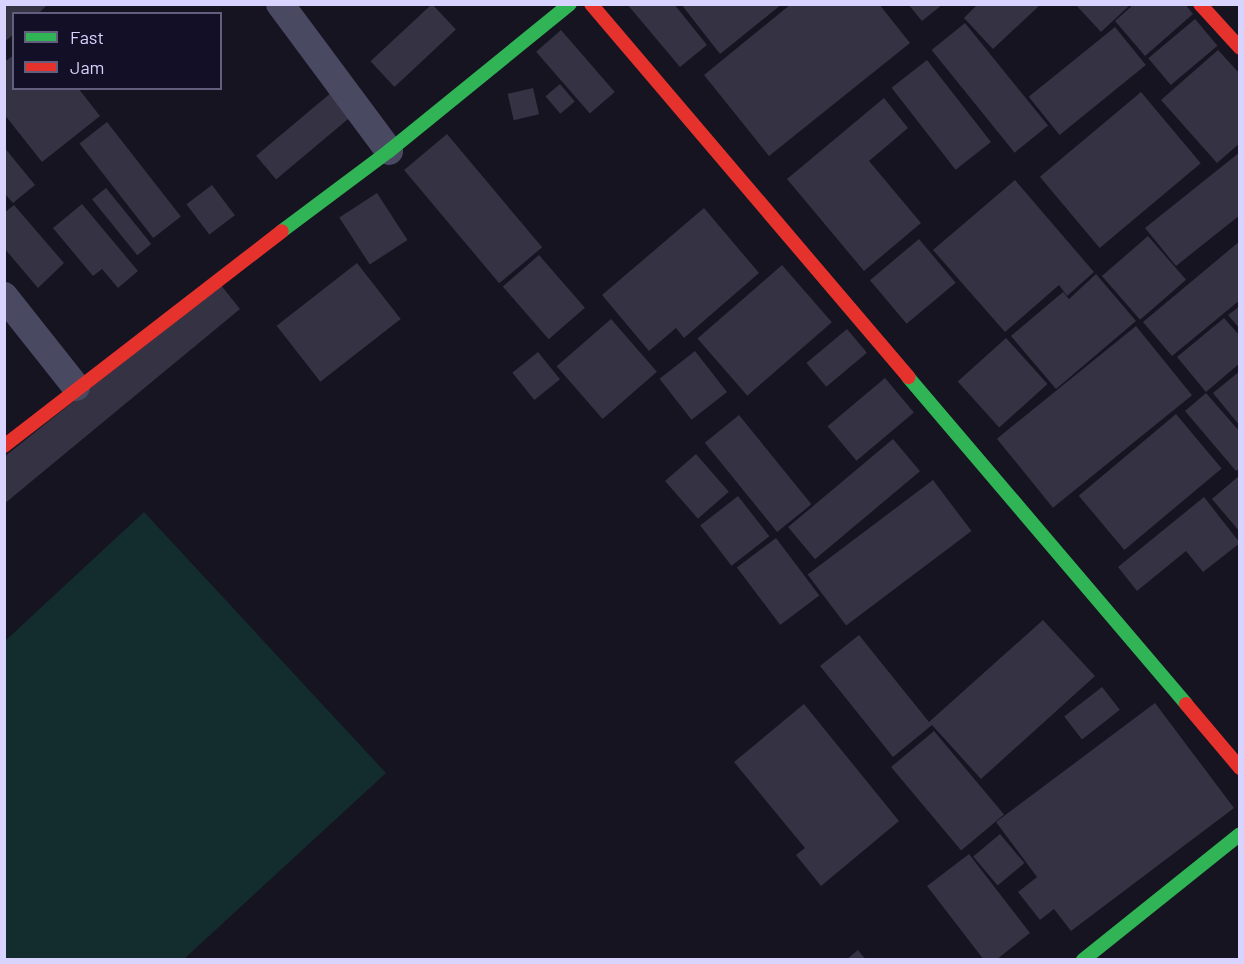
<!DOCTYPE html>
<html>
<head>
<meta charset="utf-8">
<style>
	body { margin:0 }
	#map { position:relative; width:1244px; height:964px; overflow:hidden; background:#161421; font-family:Barlow,sans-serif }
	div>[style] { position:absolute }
	.green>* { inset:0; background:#132c2d }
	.building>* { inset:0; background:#343243; transform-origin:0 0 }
	.street>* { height:28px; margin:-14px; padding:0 14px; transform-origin:14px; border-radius:14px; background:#4a4962 }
	.fast>* { height:14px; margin:-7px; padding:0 7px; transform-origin:7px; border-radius:7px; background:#30b455 }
	.jam>* { height:14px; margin:-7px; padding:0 7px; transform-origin:7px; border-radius:7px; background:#e5322d }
	span { translate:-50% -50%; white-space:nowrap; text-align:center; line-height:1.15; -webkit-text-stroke:4.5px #130f26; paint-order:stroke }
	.frame { position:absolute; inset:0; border:6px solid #d9d4ff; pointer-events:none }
	.legend { position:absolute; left:12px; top:12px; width:210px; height:78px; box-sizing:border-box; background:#130f26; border:2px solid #625e7d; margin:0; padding:8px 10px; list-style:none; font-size:18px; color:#d9d4ff }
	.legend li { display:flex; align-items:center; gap:12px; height:30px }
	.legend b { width:30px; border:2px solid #625e7d }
</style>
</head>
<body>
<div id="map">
	<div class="green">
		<i style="clip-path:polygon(144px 512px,386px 773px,184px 959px,5px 959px,5px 641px)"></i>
	</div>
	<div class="building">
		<i style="clip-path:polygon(4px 4px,48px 4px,38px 14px,14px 14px,14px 34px,4px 42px)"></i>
		<i style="left:432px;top:4px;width:35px;height:84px;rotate:47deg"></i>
		<i style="clip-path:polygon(627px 4px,674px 4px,707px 45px,680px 67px)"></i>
		<i style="clip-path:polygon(681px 4px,782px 4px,720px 54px)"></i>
		<i style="clip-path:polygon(791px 4px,879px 4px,910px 43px,769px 156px,704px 75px)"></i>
		<i style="clip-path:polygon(908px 4px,943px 4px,922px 21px)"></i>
		<i style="clip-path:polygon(978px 4px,1041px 4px,993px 49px,964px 18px)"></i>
		<i style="clip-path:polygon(1075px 4px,1131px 4px,1101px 32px)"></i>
		<i style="clip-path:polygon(1134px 4px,1185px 4px,1193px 14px,1145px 56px,1115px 21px)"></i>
		<i style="left:1195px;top:19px;width:35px;height:61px;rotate:50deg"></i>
		<i style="left:965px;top:23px;width:132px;height:43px;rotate:51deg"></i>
		<i style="left:1115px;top:27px;width:49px;height:111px;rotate:51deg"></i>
		<i style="left:561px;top:30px;width:82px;height:33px;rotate:49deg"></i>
		<i style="clip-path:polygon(1218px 50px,1240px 74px,1240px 143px,1217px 163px,1161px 100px)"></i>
		<i style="clip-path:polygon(14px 55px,14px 88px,78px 88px,100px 116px,42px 162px,4px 114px,4px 62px)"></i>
		<i style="left:927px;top:60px;width:104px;height:45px;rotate:52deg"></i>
		<i style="left:560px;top:84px;width:23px;height:19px;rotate:50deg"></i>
		<i style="left:533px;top:88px;width:27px;height:26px;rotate:77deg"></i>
		<i style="left:332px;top:92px;width:31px;height:99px;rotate:50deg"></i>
		<i style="left:1141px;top:92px;width:93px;height:132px;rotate:50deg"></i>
		<i style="clip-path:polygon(884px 98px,908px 128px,869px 161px,921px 223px,864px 271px,787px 179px)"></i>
		<i style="left:107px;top:122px;width:120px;height:35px;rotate:52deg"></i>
		<i style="left:447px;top:134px;width:148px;height:56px;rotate:50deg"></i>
		<i style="clip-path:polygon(4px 147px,35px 185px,13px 203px,4px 193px)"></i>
		<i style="clip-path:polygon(1240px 152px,1240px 215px,1176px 266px,1145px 228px)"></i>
		<i style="clip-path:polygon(1015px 180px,1094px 272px,1067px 296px,1059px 285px,1005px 332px,933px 250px)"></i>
		<i style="left:212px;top:185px;width:38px;height:32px;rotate:53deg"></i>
		<i style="left:106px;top:188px;width:72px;height:18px;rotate:51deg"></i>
		<i style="left:377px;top:193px;width:56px;height:45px;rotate:57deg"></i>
		<i style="clip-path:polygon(82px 204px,138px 271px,118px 288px,102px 269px,93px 276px,53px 228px)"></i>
		<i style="clip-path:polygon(14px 205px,64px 263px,38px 288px,4px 248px,4px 213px)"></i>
		<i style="clip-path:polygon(704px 208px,759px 273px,684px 338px,676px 328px,649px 351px,602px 295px)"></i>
		<i style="left:1148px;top:236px;width:58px;height:61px;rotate:49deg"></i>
		<i style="left:919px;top:239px;width:57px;height:64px;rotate:50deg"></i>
		<i style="clip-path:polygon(1240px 241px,1240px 300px,1172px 356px,1143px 322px)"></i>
		<i style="left:539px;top:255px;width:70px;height:48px;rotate:49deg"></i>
		<i style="left:357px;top:263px;width:71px;height:102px;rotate:52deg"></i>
		<i style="left:782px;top:265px;width:76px;height:112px;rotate:49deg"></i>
		<i style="clip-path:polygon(1096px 274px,1136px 321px,1056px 389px,1011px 336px,1063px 292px,1069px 299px)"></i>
		<i style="clip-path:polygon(220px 284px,240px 309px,4px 504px,4px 457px)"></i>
		<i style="clip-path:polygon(1240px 306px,1240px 329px,1228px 315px)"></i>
		<i style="clip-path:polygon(1224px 318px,1240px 336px,1240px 363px,1206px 392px,1177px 357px)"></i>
		<i style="left:611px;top:319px;width:70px;height:72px;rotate:49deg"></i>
		<i style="left:1136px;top:326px;width:89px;height:179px;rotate:51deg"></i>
		<i style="left:847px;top:329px;width:31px;height:53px;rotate:50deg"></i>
		<i style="left:1006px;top:338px;width:62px;height:65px;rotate:48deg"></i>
		<i style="left:695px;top:351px;width:52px;height:45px;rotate:52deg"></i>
		<i style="left:538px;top:352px;width:35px;height:33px;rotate:51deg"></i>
		<i style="clip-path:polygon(1240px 371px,1240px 426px,1213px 393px)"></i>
		<i style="left:885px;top:378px;width:45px;height:75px;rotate:50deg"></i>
		<i style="clip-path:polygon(1206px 393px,1240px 432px,1240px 468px,1236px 471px,1185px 411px)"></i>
		<i style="left:1176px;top:414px;width:71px;height:127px;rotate:50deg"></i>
		<i style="left:739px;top:415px;width:115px;height:44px;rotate:51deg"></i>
		<i style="left:893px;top:439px;width:42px;height:137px;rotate:50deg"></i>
		<i style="left:696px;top:454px;width:50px;height:41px;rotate:49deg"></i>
		<i style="clip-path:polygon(1240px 475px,1240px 532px,1212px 499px)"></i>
		<i style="left:933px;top:480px;width:64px;height:157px;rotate:53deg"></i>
		<i style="left:738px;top:496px;width:51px;height:48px;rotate:52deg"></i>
		<i style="clip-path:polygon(1204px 497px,1240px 543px,1203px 572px,1186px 551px,1137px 591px,1118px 567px)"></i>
		<i style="left:776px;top:538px;width:72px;height:49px;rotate:53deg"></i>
		<i style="clip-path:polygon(1043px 620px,1095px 676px,981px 779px,932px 725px,893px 757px,820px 666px,859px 635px,929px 722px)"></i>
		<i style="left:1102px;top:687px;width:29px;height:48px;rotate:52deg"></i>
		<i style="clip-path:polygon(1155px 703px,1234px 808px,1071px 931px,1054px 909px,1040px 920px,1018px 892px,1037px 877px,996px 822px)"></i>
		<i style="clip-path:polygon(804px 704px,899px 821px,821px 886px,796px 855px,805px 848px,734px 762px)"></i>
		<i style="left:934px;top:731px;width:109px;height:56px;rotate:50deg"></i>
		<i style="left:1000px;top:834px;width:38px;height:35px;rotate:50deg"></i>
		<i style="clip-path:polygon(969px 854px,1030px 933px,996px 960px,984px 960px,927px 886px)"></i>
		<i style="clip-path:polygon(858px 950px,866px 960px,846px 960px)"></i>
	</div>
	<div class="street">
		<i style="left:280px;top:4px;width:183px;rotate:53.4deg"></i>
		<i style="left:4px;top:296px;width:116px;rotate:51.6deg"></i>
	</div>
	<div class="fast">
		<i style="left:282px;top:231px;width:134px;rotate:-36.8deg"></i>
		<i style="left:389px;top:151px;width:233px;rotate:-39.1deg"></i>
		<i style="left:908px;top:377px;width:429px;rotate:49.6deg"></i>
		<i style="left:1083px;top:960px;width:201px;rotate:-38.7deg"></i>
	</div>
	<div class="jam">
		<i style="left:591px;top:4px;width:490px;rotate:49.6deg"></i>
		<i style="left:1200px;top:4px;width:59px;rotate:47.7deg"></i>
		<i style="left:4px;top:446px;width:351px;rotate:-37.7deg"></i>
		<i style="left:1186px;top:704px;width:84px;rotate:49.8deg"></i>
	</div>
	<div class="frame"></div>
	<ul class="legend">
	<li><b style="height:8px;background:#30b455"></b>Fast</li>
	<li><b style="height:8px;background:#e5322d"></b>Jam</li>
	</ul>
</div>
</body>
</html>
